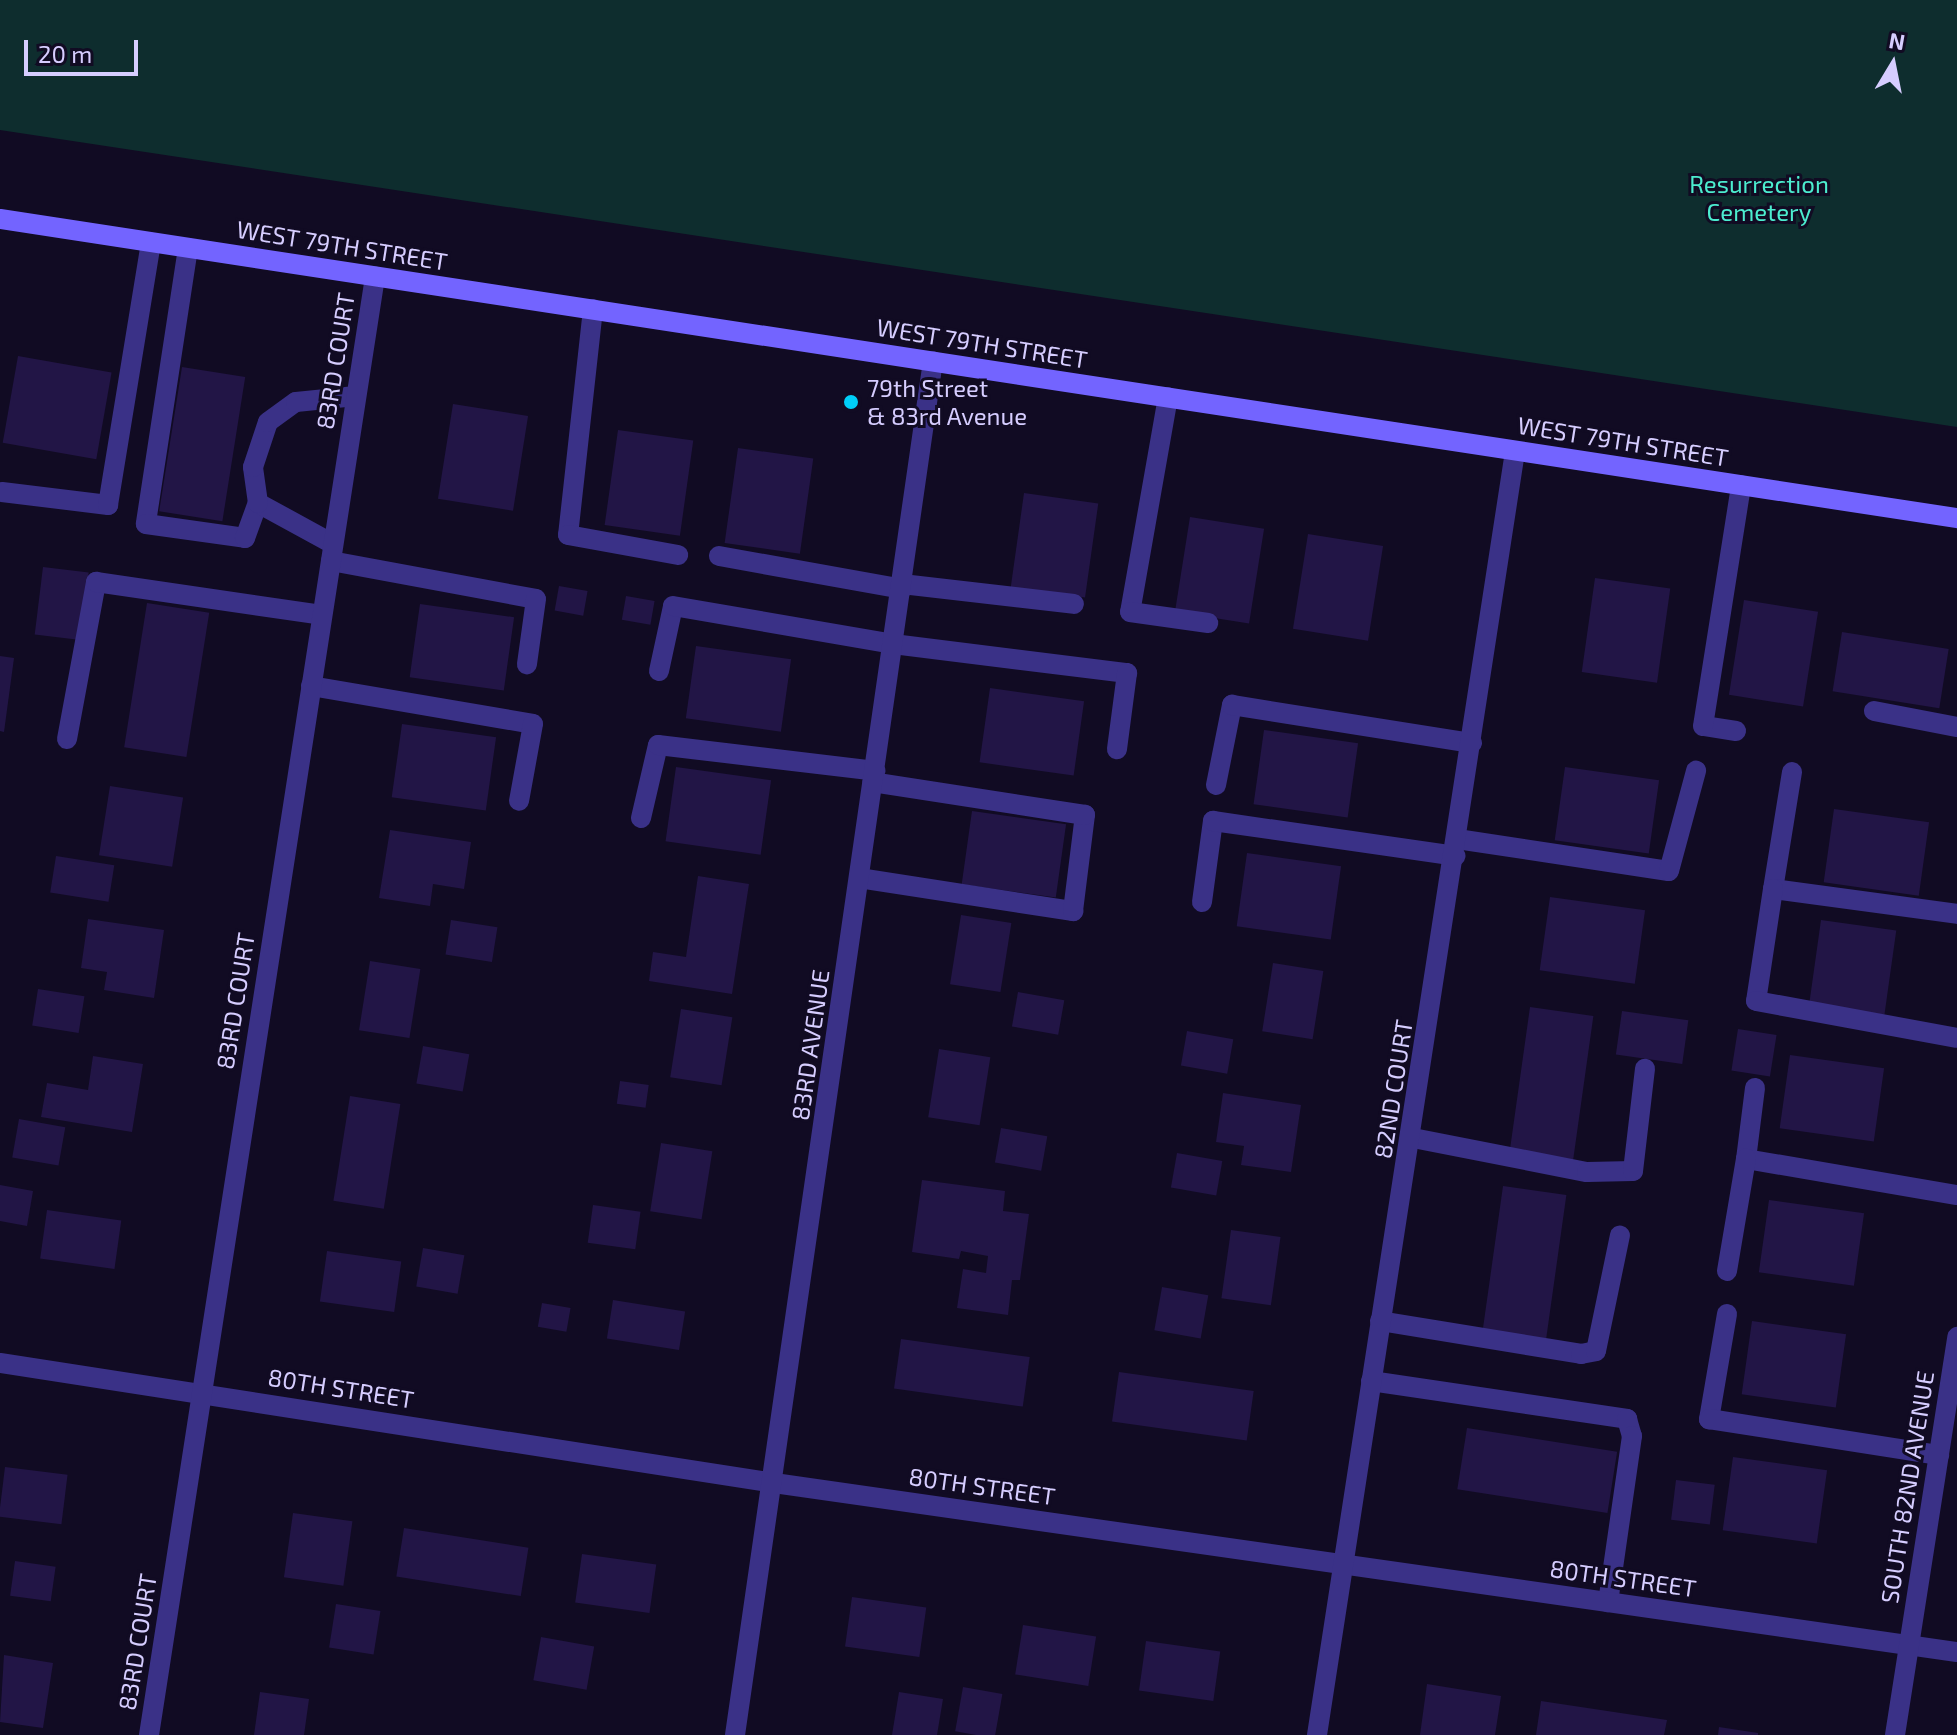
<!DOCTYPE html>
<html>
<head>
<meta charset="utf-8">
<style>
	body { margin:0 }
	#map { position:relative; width:1957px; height:1735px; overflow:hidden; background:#110b23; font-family:"Exo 2",sans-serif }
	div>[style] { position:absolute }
	.green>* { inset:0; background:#0e2d2e }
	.building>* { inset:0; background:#221546; transform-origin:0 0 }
	.service>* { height:20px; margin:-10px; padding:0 10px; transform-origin:10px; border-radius:10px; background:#3a3187 }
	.minor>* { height:20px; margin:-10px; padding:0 10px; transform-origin:10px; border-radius:10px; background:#3a3187 }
	.secondary>* { height:20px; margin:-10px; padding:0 10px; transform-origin:10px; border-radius:10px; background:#7364ff }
	.dots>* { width:22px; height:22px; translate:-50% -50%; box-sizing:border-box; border:4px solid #110b23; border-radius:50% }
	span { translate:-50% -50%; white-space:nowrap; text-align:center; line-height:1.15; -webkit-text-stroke:6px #110b23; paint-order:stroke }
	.park-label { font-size:24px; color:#4ceccf }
	.street-label { font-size:24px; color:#d6cdff }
	.poi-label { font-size:24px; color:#d6cdff }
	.left { translate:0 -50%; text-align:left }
	.north { position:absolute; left:1853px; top:24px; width:80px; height:80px; -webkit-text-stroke:6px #110b23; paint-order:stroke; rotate:10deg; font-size:22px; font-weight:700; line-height:32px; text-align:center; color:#d6cdff }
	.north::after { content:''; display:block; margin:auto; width:28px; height:36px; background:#d6cdff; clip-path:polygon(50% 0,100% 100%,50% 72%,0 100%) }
	.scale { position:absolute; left:24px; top:40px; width:114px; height:36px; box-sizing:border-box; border:4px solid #d6cdff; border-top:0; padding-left:10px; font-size:24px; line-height:28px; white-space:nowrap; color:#d6cdff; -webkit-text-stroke:6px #110b23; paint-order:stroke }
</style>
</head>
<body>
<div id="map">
	<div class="green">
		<i style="clip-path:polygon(0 0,1957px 0,1957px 427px,0 130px)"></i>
	</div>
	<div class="building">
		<i style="left:18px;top:356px;width:95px;height:88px;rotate:10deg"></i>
		<i style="left:182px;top:367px;width:64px;height:146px;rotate:9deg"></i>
		<i style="left:453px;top:404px;width:76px;height:96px;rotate:9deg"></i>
		<i style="left:618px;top:430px;width:76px;height:96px;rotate:8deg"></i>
		<i style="left:738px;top:448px;width:76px;height:96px;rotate:8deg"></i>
		<i style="left:1024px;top:493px;width:75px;height:95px;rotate:8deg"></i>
		<i style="left:1190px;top:517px;width:75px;height:96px;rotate:9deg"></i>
		<i style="left:1308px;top:534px;width:76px;height:96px;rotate:9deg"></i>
		<i style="left:43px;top:567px;width:46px;height:68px;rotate:7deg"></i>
		<i style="left:1595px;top:578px;width:76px;height:95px;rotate:8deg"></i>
		<i style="left:559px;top:586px;width:29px;height:25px;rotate:10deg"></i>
		<i style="left:626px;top:596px;width:29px;height:24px;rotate:10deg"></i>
		<i style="left:1744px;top:600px;width:75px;height:96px;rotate:9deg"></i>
		<i style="left:147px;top:603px;width:63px;height:146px;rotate:9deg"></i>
		<i style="left:420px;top:604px;width:95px;height:74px;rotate:8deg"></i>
		<i style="left:1842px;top:632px;width:108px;height:60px;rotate:9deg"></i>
		<i style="left:696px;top:646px;width:96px;height:73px;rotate:8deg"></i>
		<i style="clip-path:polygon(0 656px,14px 658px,4px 732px,0 731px)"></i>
		<i style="left:990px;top:688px;width:95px;height:75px;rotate:8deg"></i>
		<i style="left:402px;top:724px;width:95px;height:74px;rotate:8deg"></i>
		<i style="left:1264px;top:730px;width:95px;height:75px;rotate:8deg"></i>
		<i style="left:676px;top:767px;width:96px;height:75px;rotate:8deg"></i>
		<i style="left:1565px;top:767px;width:95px;height:74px;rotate:8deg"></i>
		<i style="left:110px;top:786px;width:74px;height:70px;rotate:9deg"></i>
		<i style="left:1834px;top:809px;width:96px;height:74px;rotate:8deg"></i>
		<i style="left:972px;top:811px;width:95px;height:74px;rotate:8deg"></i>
		<i style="clip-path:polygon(390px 830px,471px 842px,464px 889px,433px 884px,430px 906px,379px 898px)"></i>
		<i style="left:1247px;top:853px;width:95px;height:74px;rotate:8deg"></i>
		<i style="left:56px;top:856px;width:59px;height:37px;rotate:9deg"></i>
		<i style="clip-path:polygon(698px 876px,749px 884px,732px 994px,649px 981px,653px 952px,686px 957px)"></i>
		<i style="left:1550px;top:897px;width:96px;height:74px;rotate:8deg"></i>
		<i style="left:961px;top:915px;width:51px;height:70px;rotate:9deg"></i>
		<i style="clip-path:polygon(88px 919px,164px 930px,154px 998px,104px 990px,107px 972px,81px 968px)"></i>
		<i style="left:451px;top:920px;width:47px;height:35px;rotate:9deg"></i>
		<i style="left:1821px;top:920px;width:76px;height:85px;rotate:8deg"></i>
		<i style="left:370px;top:961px;width:51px;height:70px;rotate:9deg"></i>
		<i style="left:1273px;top:963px;width:51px;height:69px;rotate:9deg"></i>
		<i style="left:38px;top:989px;width:47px;height:37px;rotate:9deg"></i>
		<i style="left:1018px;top:992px;width:47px;height:35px;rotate:10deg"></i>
		<i style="left:1530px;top:1007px;width:64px;height:145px;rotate:8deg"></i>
		<i style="left:681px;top:1009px;width:52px;height:69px;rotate:9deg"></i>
		<i style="left:1622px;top:1011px;width:67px;height:44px;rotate:8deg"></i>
		<i style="left:1738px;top:1029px;width:39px;height:42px;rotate:9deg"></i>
		<i style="left:1187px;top:1031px;width:47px;height:35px;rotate:10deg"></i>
		<i style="left:423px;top:1046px;width:47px;height:38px;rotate:10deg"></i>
		<i style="left:939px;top:1049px;width:52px;height:69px;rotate:9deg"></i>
		<i style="left:1790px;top:1055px;width:95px;height:74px;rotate:8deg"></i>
		<i style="clip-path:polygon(93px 1056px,143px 1064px,132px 1132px,41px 1117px,47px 1083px,88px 1090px)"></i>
		<i style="left:620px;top:1081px;width:29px;height:23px;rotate:8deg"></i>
		<i style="clip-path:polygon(1223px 1093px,1301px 1105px,1291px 1172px,1241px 1165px,1244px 1146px,1216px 1142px)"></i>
		<i style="left:350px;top:1096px;width:51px;height:106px;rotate:9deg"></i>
		<i style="left:19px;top:1119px;width:47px;height:39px;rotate:10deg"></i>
		<i style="left:1001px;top:1128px;width:47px;height:35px;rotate:10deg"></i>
		<i style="left:661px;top:1143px;width:52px;height:69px;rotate:9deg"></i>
		<i style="left:1177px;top:1153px;width:46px;height:35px;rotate:10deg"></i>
		<i style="clip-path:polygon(922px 1180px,1005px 1191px,1003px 1211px,1029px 1214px,1020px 1280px,1012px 1280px,1008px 1315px,957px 1308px,963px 1269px,986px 1273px,988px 1256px,961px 1251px,959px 1259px,912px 1252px)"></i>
		<i style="clip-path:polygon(0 1185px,33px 1191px,27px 1226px,0 1221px)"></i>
		<i style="left:1503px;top:1186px;width:64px;height:145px;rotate:8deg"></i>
		<i style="left:1769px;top:1200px;width:96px;height:73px;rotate:8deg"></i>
		<i style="left:593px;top:1205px;width:48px;height:38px;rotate:8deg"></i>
		<i style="left:47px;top:1210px;width:75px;height:49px;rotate:8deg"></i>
		<i style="left:1231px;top:1230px;width:50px;height:69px;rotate:8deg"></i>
		<i style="left:423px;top:1248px;width:42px;height:39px;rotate:10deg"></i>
		<i style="left:327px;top:1251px;width:75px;height:51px;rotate:8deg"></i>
		<i style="left:1162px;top:1287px;width:47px;height:44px;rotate:10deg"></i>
		<i style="left:613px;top:1300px;width:73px;height:39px;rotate:9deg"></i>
		<i style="left:542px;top:1303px;width:29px;height:24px;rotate:10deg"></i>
		<i style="left:1752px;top:1321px;width:95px;height:74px;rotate:8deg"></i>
		<i style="left:901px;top:1339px;width:130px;height:50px;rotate:8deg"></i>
		<i style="left:1119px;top:1372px;width:136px;height:50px;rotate:8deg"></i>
		<i style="left:1467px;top:1428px;width:152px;height:62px;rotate:9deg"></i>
		<i style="left:1733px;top:1457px;width:95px;height:74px;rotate:8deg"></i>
		<i style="left:5px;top:1467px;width:63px;height:50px;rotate:7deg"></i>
		<i style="left:1676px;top:1480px;width:39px;height:40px;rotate:7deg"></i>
		<i style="left:293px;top:1513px;width:60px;height:65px;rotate:8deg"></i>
		<i style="left:404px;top:1528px;width:126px;height:49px;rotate:9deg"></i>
		<i style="left:582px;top:1554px;width:75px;height:49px;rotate:8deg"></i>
		<i style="left:15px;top:1561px;width:41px;height:35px;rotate:8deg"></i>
		<i style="left:852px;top:1597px;width:75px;height:50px;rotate:8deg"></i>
		<i style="left:336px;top:1604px;width:45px;height:44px;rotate:9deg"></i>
		<i style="left:1023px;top:1625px;width:74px;height:50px;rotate:9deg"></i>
		<i style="left:541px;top:1637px;width:54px;height:44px;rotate:10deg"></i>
		<i style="left:1146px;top:1641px;width:75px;height:50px;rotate:8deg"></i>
		<i style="clip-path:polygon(4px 1655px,53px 1663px,43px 1728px,0 1722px)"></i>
		<i style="clip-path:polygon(1427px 1684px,1501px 1696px,1495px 1735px,1420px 1735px)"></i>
		<i style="left:963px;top:1687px;width:40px;height:45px;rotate:10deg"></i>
		<i style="clip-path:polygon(260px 1692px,309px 1699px,304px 1735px,254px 1735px)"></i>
		<i style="clip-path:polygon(899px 1692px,943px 1699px,937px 1735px,892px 1735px)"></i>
		<i style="clip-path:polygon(1541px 1701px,1667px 1720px,1664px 1735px,1536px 1735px)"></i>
		<i style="clip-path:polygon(1719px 1727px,1758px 1733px,1758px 1735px,1718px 1735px)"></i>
	</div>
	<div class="service">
		<i style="left:188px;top:248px;width:279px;rotate:98.7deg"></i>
		<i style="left:146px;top:524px;width:100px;rotate:8deg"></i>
		<i style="left:245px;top:538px;width:37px;rotate:-70deg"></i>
		<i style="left:593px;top:309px;width:227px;rotate:96.3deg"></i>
		<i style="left:568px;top:535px;width:112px;rotate:10.3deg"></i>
		<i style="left:1168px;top:397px;width:218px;rotate:100deg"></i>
		<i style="left:1130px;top:612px;width:79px;rotate:8deg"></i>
		<i style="left:2px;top:492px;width:107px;rotate:7deg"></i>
		<i style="left:108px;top:505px;width:266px;rotate:-80.7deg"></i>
		<i style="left:333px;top:544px;width:85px;rotate:-151.3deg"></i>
		<i style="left:258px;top:503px;width:36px;rotate:-98deg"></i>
		<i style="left:253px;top:467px;width:47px;rotate:-71.6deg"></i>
		<i style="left:268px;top:422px;width:34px;rotate:-36deg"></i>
		<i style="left:296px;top:402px;width:60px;rotate:-5.7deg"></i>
		<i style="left:719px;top:556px;width:186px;rotate:10.2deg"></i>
		<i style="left:331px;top:561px;width:208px;rotate:10.5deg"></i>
		<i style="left:536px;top:599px;width:66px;rotate:97.9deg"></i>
		<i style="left:902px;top:584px;width:173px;rotate:6.6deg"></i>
		<i style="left:659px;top:671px;width:66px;rotate:-77.8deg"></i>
		<i style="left:673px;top:606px;width:223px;rotate:9.8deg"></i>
		<i style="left:893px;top:644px;width:236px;rotate:7.1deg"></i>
		<i style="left:1127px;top:673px;width:77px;rotate:97.5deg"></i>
		<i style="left:311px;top:686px;width:225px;rotate:9.7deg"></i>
		<i style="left:533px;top:724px;width:78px;rotate:100.3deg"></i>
		<i style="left:1874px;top:711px;width:85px;rotate:10.9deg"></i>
		<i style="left:1736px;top:731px;width:33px;rotate:-171deg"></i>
		<i style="left:1703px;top:726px;width:244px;rotate:-81deg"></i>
		<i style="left:67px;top:739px;width:160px;rotate:-79.5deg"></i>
		<i style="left:96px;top:582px;width:228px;rotate:8.3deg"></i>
		<i style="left:1792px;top:772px;width:119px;rotate:99.2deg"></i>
		<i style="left:1773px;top:889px;width:186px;rotate:7.7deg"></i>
		<i style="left:1216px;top:785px;width:82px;rotate:-78.7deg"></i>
		<i style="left:1232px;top:705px;width:243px;rotate:9deg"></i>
		<i style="left:641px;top:818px;width:75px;rotate:-76.9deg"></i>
		<i style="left:658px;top:745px;width:219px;rotate:6.8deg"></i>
		<i style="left:1457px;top:839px;width:214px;rotate:8.6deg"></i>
		<i style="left:1669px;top:871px;width:104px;rotate:-74.9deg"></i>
		<i style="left:859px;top:878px;width:217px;rotate:8.8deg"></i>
		<i style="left:1073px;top:911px;width:97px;rotate:-82.9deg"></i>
		<i style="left:1085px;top:815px;width:215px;rotate:-171.2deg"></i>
		<i style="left:1773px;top:889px;width:113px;rotate:98.6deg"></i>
		<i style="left:1756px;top:1001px;width:204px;rotate:10.4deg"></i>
		<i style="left:1202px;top:902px;width:82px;rotate:-82.3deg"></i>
		<i style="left:1213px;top:821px;width:245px;rotate:8.2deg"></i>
		<i style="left:1755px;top:1088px;width:72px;rotate:97.2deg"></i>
		<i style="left:1746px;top:1159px;width:214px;rotate:9.7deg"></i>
		<i style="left:1413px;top:1138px;width:177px;rotate:11.1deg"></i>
		<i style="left:1587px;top:1172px;width:46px;rotate:-1.2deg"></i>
		<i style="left:1633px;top:1171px;width:103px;rotate:-83.3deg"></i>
		<i style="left:1727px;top:1271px;width:114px;rotate:-80.4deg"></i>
		<i style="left:1727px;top:1314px;width:107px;rotate:99.7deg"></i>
		<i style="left:1709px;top:1419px;width:233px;rotate:8.9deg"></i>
		<i style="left:1380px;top:1321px;width:204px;rotate:9.3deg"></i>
		<i style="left:1581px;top:1354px;width:15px;rotate:-11deg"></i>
		<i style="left:1596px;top:1351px;width:118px;rotate:-78.3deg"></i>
		<i style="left:1371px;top:1381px;width:259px;rotate:8.4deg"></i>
		<i style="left:1627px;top:1419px;width:18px;rotate:74deg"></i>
		<i style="left:1632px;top:1436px;width:168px;rotate:98.2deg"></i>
	</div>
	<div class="minor">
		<i style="left:0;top:1363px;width:783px;rotate:8.81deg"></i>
		<i style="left:774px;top:1483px;width:1195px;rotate:8.13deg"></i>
		<i style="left:149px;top:1735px;width:1476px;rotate:-81.19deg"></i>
		<i style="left:735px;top:1735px;width:1388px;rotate:-81.8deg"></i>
		<i style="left:1317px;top:1735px;width:1299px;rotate:-81.23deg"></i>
		<i style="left:1895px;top:1735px;width:403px;rotate:-81.1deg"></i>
	</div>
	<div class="secondary">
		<i style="left:0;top:219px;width:1980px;rotate:8.69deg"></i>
	</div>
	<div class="dots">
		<i style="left:851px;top:402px;background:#00cef8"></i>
	</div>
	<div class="park-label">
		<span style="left:1759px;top:198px">Resurrection<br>Cemetery</span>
	</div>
	<div class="street-label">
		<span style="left:342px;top:245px;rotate:9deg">WEST 79TH STREET</span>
		<span style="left:982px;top:343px;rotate:9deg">WEST 79TH STREET</span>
		<span style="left:335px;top:361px;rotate:-81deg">83RD COURT</span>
		<span style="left:1623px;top:441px;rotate:9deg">WEST 79TH STREET</span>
		<span style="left:235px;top:1001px;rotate:-81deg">83RD COURT</span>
		<span style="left:810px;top:1045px;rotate:-82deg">83RD AVENUE</span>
		<span style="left:1393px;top:1089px;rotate:-81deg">82ND COURT</span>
		<span style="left:341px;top:1388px;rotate:9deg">80TH STREET</span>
		<span style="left:982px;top:1486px;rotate:8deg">80TH STREET</span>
		<span style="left:1907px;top:1487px;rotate:-81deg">SOUTH 82ND AVENUE</span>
		<span style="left:1623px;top:1578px;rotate:8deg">80TH STREET</span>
		<span style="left:137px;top:1642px;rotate:-81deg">83RD COURT</span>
	</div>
	<div class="poi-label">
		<span class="left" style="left:867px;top:402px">79th Street<br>&amp; 83rd Avenue</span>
	</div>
	<div class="north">N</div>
	<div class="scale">20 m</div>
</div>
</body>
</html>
